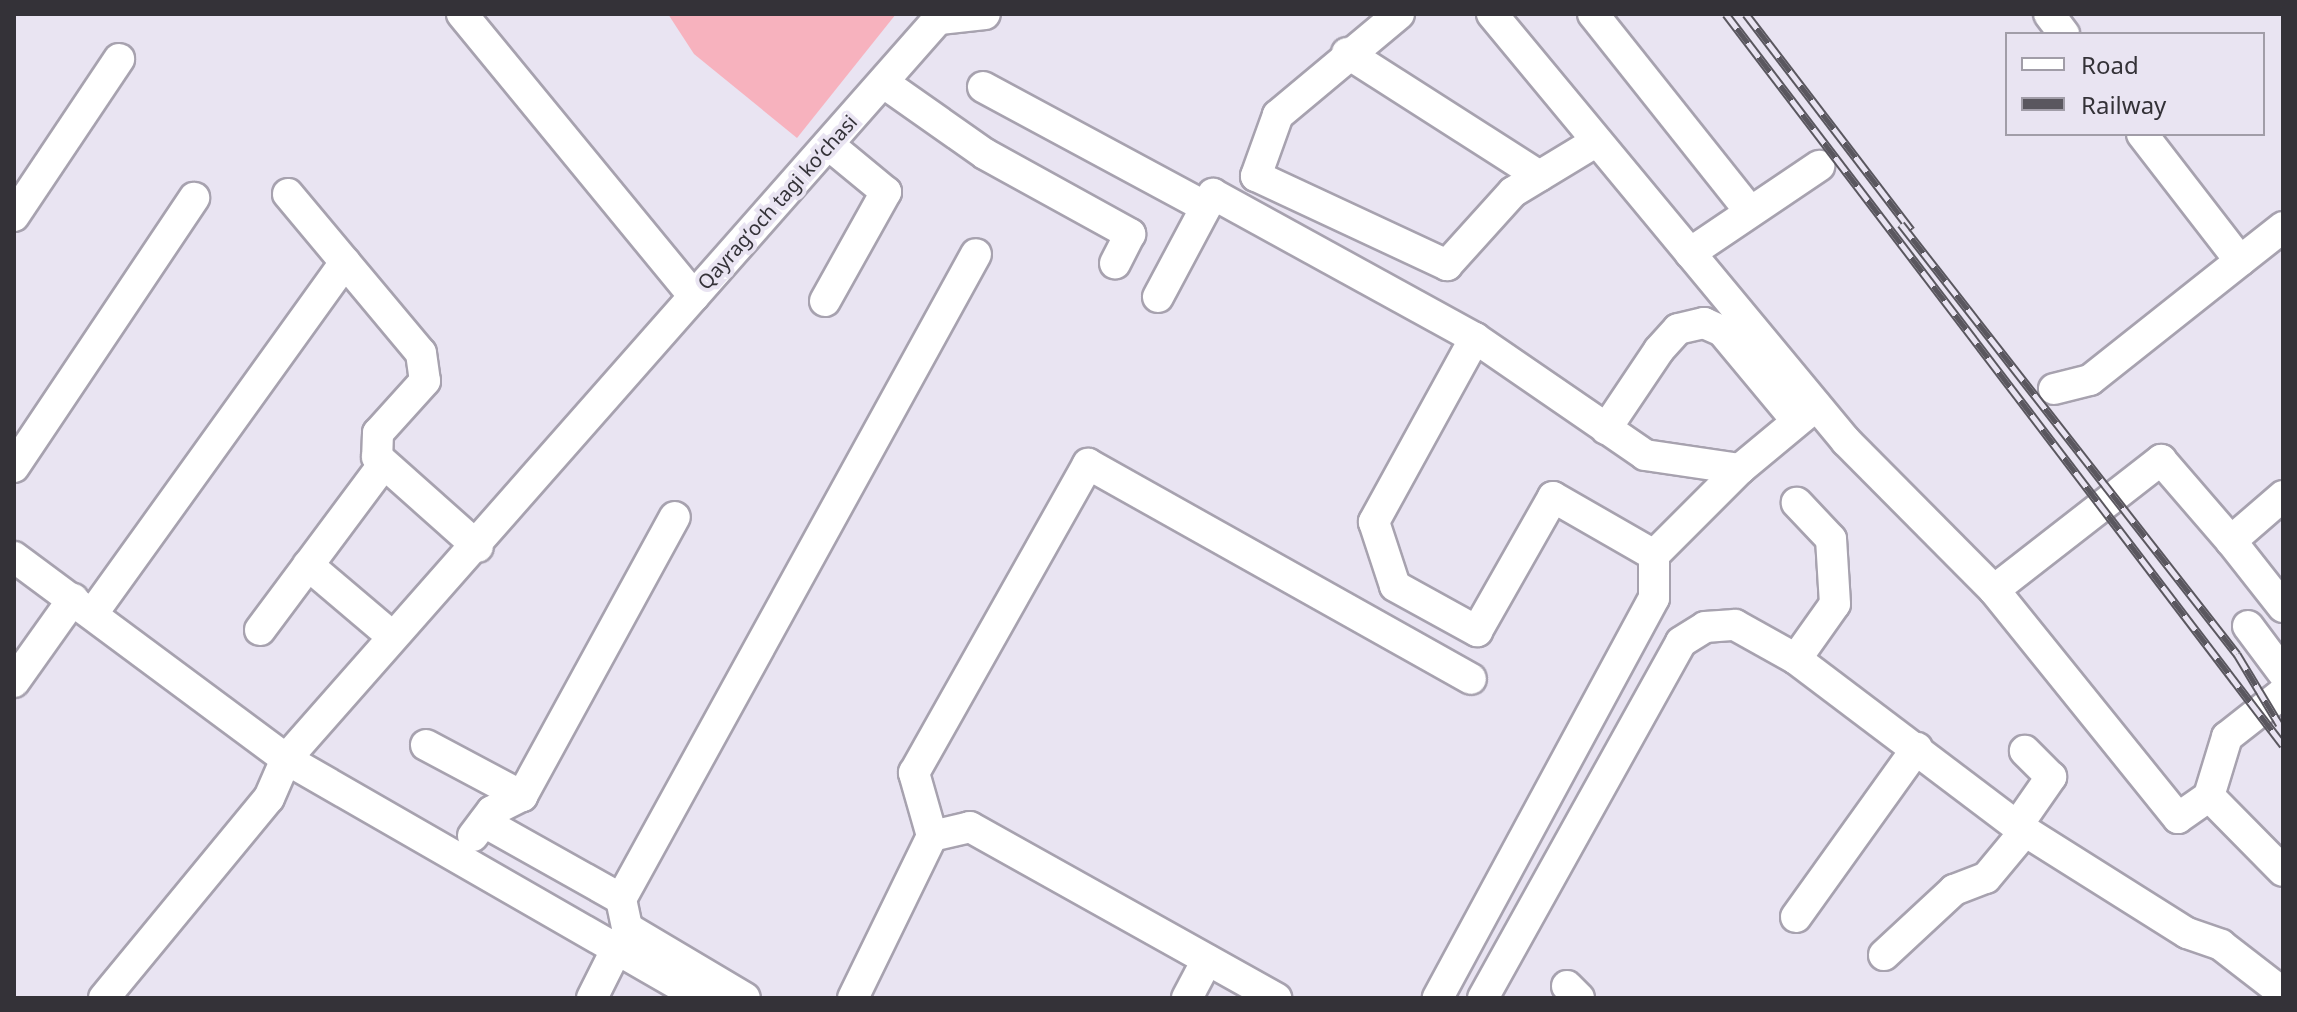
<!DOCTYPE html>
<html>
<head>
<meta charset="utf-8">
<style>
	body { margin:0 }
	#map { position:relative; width:2297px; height:1012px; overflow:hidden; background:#e9e4f2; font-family:"Noto Sans",sans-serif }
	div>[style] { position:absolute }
	.green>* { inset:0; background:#f7b2be }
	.roads { filter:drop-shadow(2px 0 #a7a2af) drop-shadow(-2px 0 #a7a2af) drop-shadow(0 2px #a7a2af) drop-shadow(0 -2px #a7a2af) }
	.minor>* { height:30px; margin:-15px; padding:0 15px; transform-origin:15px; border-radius:15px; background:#fff }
	.rail>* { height:9px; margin-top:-4.5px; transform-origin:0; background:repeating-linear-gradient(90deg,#e9e4f2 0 18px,#5a575f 0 36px); box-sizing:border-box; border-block:2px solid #5a575f }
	span { translate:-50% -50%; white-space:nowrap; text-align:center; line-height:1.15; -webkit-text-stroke:8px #e9e4f2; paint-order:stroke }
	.street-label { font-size:20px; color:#343238 }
	.frame { position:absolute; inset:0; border:16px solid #343238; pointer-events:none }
	.legend { position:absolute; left:2005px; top:32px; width:260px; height:104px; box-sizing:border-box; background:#e9e4f2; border:2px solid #a19da8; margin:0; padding:10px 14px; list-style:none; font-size:24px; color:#343238 }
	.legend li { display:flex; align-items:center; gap:16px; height:40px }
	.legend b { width:40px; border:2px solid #a19da8 }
</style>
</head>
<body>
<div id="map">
	<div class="green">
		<i style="clip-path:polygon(668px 14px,896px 14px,797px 138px,694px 54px)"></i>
	</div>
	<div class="roads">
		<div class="minor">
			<i style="left:462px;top:14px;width:365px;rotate:50.6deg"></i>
			<i style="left:694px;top:296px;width:376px;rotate:-48.6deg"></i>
			<i style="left:1399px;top:14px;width:158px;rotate:140.1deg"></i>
			<i style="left:1278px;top:115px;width:65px;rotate:109.8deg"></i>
			<i style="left:1256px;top:176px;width:211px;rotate:25deg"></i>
			<i style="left:1447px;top:265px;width:98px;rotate:-47.9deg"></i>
			<i style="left:1513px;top:192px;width:95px;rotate:-31.2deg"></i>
			<i style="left:1492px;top:14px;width:555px;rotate:50.34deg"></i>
			<i style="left:1846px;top:441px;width:210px;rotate:45.2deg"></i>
			<i style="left:1994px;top:590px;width:293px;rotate:51.1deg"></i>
			<i style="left:2178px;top:818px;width:38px;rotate:-35deg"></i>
			<i style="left:2209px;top:796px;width:105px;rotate:45.4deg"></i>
			<i style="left:1593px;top:14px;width:249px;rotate:51.5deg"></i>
			<i style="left:2049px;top:14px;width:25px;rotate:53deg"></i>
			<i style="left:940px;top:19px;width:45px;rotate:-6.3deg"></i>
			<i style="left:1347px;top:53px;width:228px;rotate:32.6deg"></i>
			<i style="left:884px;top:83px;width:123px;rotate:35.1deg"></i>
			<i style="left:985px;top:154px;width:166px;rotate:28.9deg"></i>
			<i style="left:1130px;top:234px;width:33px;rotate:117deg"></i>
			<i style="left:983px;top:87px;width:253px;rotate:28.3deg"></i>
			<i style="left:2142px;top:134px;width:160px;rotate:52.3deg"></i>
			<i style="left:2240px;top:261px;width:55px;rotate:-38.3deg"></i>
			<i style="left:288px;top:194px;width:207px;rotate:50.1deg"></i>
			<i style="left:421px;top:353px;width:28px;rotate:82deg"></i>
			<i style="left:425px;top:381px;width:70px;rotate:132.1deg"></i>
			<i style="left:378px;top:433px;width:24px;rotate:92deg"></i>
			<i style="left:377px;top:457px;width:135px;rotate:41.7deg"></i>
			<i style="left:14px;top:216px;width:189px;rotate:-56.2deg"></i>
			<i style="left:1690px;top:253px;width:156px;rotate:-34deg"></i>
			<i style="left:1158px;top:297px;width:117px;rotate:-61.9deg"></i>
			<i style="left:1213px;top:194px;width:299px;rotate:28.8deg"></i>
			<i style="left:1475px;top:338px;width:210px;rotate:118.8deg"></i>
			<i style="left:1374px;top:522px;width:67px;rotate:71.8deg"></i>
			<i style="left:1395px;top:586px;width:94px;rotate:28.8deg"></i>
			<i style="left:1477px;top:631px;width:154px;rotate:-60.4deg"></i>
			<i style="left:1553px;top:497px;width:116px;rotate:29.9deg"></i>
			<i style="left:1654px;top:555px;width:43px;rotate:90deg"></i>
			<i style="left:1654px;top:598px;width:455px;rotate:118.4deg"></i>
			<i style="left:825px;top:301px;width:125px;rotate:-60.8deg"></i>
			<i style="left:886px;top:192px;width:74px;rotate:-140.5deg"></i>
			<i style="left:1475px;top:338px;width:206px;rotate:34.5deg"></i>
			<i style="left:1645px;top:455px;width:96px;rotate:8.4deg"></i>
			<i style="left:1740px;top:469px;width:99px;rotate:-39.7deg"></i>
			<i style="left:2054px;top:389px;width:37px;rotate:-14deg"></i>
			<i style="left:2090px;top:380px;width:191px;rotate:-38.4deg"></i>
			<i style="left:1606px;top:429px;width:95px;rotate:-56.1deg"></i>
			<i style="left:1659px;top:350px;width:28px;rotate:-48deg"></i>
			<i style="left:1678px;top:329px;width:27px;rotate:-13deg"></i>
			<i style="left:1704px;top:323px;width:20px;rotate:24deg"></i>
			<i style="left:1722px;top:331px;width:117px;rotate:50.2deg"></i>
			<i style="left:14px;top:467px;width:324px;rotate:-56.2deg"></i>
			<i style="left:2283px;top:496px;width:69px;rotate:139.1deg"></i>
			<i style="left:2231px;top:541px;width:84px;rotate:51.8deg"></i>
			<i style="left:1654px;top:555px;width:122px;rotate:-45deg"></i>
			<i style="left:14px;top:557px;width:339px;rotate:36.6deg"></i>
			<i style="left:286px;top:759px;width:480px;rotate:29.9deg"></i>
			<i style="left:308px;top:565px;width:111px;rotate:40.3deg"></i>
			<i style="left:1994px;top:590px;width:212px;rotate:-37.9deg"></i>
			<i style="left:2161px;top:460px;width:107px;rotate:49.2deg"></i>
			<i style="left:93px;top:613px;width:432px;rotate:-54.3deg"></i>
			<i style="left:2248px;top:626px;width:59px;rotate:53.3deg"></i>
			<i style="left:260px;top:630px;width:206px;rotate:-53.3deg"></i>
			<i style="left:1796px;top:659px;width:67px;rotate:-54.7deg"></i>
			<i style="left:1835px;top:604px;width:65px;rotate:-93.5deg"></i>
			<i style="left:1831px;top:539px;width:50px;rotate:-133.4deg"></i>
			<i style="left:14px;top:682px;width:102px;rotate:-54.6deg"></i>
			<i style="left:426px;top:745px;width:109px;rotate:28deg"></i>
			<i style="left:2209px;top:796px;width:62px;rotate:-73deg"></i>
			<i style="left:2227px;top:737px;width:71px;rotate:-38.2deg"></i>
			<i style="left:484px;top:822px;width:157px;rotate:29.3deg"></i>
			<i style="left:621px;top:899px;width:736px;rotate:-61.17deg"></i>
			<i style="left:2017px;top:826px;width:60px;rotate:-55.2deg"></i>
			<i style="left:2051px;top:777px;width:37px;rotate:-135deg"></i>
			<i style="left:473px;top:836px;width:31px;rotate:-53deg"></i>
			<i style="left:492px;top:811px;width:34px;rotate:-27deg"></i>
			<i style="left:522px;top:796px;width:318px;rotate:-61.3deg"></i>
			<i style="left:932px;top:836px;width:66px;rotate:-105.9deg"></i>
			<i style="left:914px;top:773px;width:355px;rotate:-60.6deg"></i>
			<i style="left:1088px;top:464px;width:439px;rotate:29.3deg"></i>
			<i style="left:621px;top:899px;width:30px;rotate:78deg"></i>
			<i style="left:627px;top:928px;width:137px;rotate:30.7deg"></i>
			<i style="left:1796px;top:917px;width:208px;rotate:-54.4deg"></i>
			<i style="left:1884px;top:955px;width:96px;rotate:-42.9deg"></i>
			<i style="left:1954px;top:890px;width:34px;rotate:-21deg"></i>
			<i style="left:1986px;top:878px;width:61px;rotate:-50.3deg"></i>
			<i style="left:1567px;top:986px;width:17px;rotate:45deg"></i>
			<i style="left:104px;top:998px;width:259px;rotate:-50.5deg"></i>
			<i style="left:269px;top:798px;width:43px;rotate:-66.4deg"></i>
			<i style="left:286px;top:759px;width:617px;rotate:-48.61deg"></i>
			<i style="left:592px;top:998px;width:54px;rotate:-63.4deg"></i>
			<i style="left:853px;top:998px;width:180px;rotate:-64deg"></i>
			<i style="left:932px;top:836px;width:39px;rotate:-13deg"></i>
			<i style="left:970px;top:827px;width:351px;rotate:29.2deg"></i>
			<i style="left:1187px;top:998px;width:43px;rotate:-62.2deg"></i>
			<i style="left:1483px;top:998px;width:407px;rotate:-60.9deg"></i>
			<i style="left:1681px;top:642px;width:28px;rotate:-32deg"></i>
			<i style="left:1705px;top:627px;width:30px;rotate:-4deg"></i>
			<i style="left:1735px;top:625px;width:70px;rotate:29.1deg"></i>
			<i style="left:1796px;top:659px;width:277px;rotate:37.1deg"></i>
			<i style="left:2017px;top:826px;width:201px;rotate:32.2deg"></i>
			<i style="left:2187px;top:933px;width:36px;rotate:19deg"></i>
			<i style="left:2221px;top:945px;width:78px;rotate:37.7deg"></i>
		</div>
	</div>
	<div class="rail">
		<i style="left:1726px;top:14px;width:919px;rotate:52.69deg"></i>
		<i style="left:1746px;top:14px;width:272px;rotate:52.6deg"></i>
		<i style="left:1901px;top:224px;width:546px;rotate:52deg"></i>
		<i style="left:2237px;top:654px;width:82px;rotate:59deg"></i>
	</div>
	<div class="street-label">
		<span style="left:777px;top:202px;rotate:-48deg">Qayragʻoch tagi koʻchasi</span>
	</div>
	<div class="frame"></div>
	<ul class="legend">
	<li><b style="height:10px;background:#fff"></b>Road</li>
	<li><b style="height:10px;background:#5a575f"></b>Railway</li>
	</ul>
</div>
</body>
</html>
